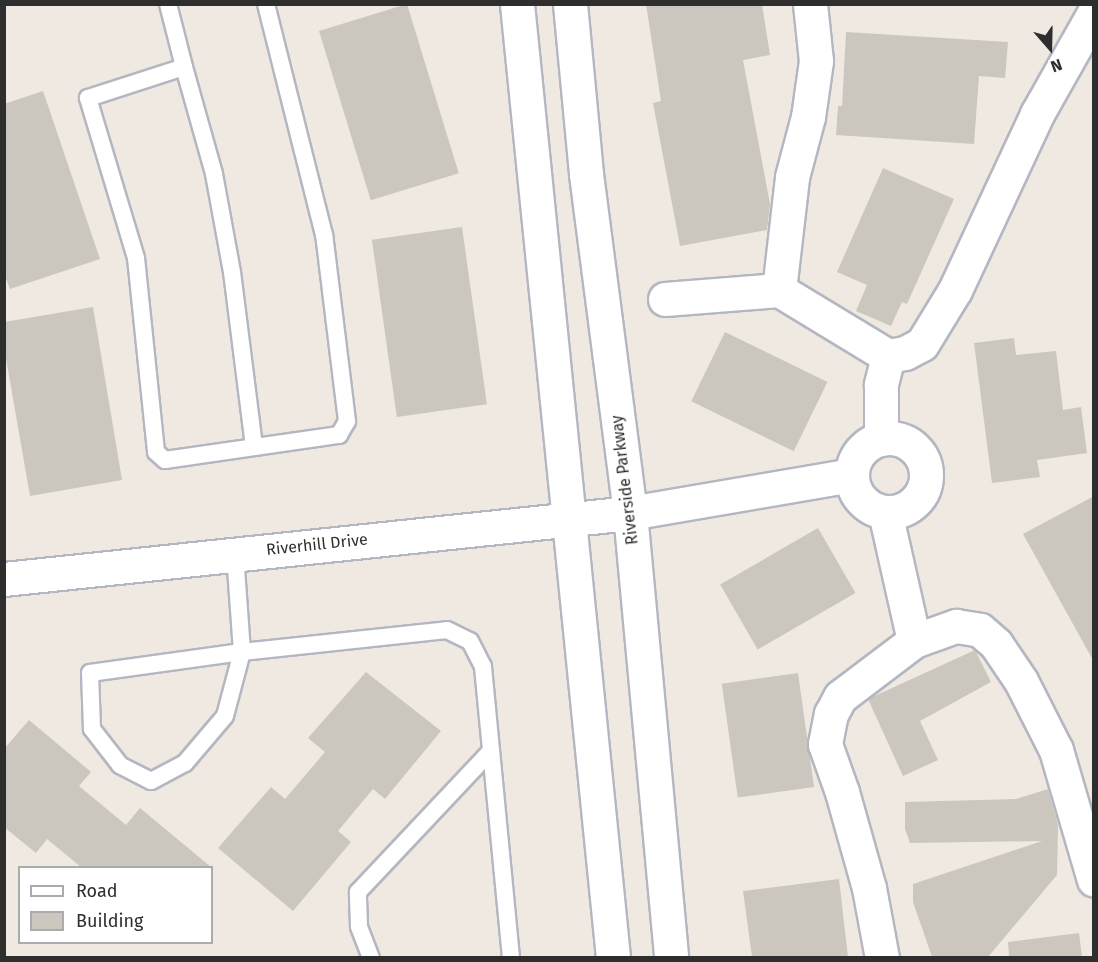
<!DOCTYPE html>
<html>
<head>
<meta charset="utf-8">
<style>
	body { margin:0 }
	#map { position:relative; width:1098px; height:962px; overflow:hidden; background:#efe9e1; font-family:"Fira Sans",sans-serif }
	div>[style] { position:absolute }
	.building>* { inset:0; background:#cbc7bf; transform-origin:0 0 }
	.roads { filter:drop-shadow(2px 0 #b4b7c1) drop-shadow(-2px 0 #b4b7c1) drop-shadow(0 2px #b4b7c1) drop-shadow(0 -2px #b4b7c1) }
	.service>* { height:16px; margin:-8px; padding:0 8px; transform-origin:8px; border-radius:8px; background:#fff }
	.minor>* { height:33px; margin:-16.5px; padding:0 16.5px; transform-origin:16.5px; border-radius:16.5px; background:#fff }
	.minor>.ring { margin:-16.5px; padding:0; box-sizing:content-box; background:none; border:33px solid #fff; border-radius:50% }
	.tertiary>* { height:33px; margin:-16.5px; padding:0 16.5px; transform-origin:16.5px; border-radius:16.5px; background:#fff }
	span { translate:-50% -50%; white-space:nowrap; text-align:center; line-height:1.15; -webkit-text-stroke:4.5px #fff; paint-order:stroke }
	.street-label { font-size:16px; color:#2e2e2e }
	.frame { position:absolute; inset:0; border:6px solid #2e2e2e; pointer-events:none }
	.legend { position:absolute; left:18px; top:866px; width:195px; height:78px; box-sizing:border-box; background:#fff; border:2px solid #ababab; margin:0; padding:8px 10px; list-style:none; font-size:18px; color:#2e2e2e }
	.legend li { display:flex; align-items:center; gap:12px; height:30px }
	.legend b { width:30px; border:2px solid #ababab }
	.north { position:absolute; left:1020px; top:18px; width:60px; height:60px; -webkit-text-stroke:4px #fff; paint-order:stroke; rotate:160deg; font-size:16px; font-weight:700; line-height:24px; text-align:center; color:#2e2e2e }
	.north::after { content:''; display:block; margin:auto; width:21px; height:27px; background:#2e2e2e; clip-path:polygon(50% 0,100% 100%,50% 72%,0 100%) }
</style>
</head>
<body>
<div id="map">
	<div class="building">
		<i style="left:407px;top:4px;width:177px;height:92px;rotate:73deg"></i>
		<i style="clip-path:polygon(646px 4px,762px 4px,770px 55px,743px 60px,770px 204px,767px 230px,680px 246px,653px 103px,661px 101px)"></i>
		<i style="clip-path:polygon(846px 32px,1008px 42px,1005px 78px,979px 76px,974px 144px,836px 135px,838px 106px,842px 106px)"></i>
		<i style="clip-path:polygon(43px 91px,100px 259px,10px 289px,4px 273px,4px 104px)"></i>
		<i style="clip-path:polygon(883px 168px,954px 199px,907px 304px,902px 302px,891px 326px,856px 311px,867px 285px,837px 272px)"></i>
		<i style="left:462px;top:227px;width:179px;height:91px;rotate:82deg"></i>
		<i style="clip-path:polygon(93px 307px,122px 480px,30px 496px,4px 347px,4px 322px)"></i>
		<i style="left:725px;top:332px;width:114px;height:77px;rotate:26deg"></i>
		<i style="clip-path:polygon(1014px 338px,1016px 355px,1056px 351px,1063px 410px,1081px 407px,1087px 453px,1037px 460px,1040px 477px,992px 483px,974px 343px)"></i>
		<i style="clip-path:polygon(1094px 496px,1094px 662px,1023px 534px)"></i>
		<i style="left:818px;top:528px;width:75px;height:113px;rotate:60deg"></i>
		<i style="clip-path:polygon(975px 650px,991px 682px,920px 721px,938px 760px,903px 776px,868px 699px)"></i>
		<i style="clip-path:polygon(366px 672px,441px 731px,385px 799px,373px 789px,338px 831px,351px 842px,293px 911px,218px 848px,271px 787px,285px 799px,325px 752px,308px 738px)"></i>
		<i style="left:798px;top:673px;width:115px;height:77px;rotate:82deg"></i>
		<i style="clip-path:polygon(29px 720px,91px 772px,79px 786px,126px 825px,140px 808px,211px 867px,81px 867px,47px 839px,36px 853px,4px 827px,4px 749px)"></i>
		<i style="clip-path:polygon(1048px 789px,1058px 825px,1057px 875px,988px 957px,932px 957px,913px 902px,913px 884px,1042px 841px,910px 843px,905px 829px,905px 802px,1016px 799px)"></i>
		<i style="clip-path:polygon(839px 879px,848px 957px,752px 957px,743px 891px)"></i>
		<i style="clip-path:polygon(1079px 933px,1082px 957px,1009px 957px,1008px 942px)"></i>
	</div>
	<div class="roads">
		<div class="service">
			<i style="left:168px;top:4px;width:65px;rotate:75.7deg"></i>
			<i style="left:184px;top:67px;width:101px;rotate:162.1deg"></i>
			<i style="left:88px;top:98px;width:167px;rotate:73.3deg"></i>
			<i style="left:136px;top:258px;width:195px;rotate:84.1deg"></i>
			<i style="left:156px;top:452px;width:12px;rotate:42deg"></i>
			<i style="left:165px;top:460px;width:176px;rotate:-8.2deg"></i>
			<i style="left:339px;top:435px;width:16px;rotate:-60deg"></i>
			<i style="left:347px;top:421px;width:187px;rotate:-97deg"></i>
			<i style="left:324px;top:235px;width:238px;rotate:-104.1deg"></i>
			<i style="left:184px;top:67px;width:111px;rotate:74.3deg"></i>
			<i style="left:214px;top:174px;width:100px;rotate:79.6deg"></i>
			<i style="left:232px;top:272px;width:176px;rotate:82.8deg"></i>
			<i style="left:235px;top:554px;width:98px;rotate:85.9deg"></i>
			<i style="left:242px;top:652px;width:66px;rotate:104.9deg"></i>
			<i style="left:225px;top:716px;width:62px;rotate:130.4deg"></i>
			<i style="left:185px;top:763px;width:38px;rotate:152deg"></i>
			<i style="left:151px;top:781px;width:35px;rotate:-153deg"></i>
			<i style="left:120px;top:765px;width:46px;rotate:-127.9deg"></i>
			<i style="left:92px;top:729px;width:56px;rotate:-92deg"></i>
			<i style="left:90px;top:673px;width:153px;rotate:-7.9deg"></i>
			<i style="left:242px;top:652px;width:206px;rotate:-6.1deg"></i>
			<i style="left:447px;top:630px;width:25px;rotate:26deg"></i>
			<i style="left:470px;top:641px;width:29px;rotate:63deg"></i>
			<i style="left:483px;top:667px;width:292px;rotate:84.5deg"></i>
			<i style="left:371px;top:958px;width:34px;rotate:-111deg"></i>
			<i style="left:359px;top:926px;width:34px;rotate:-92deg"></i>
			<i style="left:358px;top:892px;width:194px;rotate:-46.7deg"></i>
		</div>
		<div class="minor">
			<i style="left:779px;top:290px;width:114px;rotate:-83.4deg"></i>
			<i style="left:792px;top:177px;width:62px;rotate:-75.1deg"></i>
			<i style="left:808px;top:117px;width:57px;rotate:-81.9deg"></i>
			<i style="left:816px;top:61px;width:57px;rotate:-96deg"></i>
			<i style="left:665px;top:299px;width:114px;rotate:-4.5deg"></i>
			<i style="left:779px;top:290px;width:127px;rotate:31.2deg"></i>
			<i style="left:888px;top:356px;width:30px;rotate:104deg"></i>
			<i style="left:881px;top:385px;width:54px;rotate:90deg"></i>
			<i style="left:888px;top:356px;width:17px;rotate:-10deg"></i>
			<i style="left:905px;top:353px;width:19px;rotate:-28deg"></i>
			<i style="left:922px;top:344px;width:63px;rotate:-58.6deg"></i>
			<i style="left:955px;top:290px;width:194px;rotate:-65deg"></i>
			<i style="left:1037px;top:114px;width:116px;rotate:-60.6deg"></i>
			<i class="ring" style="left:852px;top:438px;width:41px;height:41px"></i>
			<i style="left:885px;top:512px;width:132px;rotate:77.3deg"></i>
			<i style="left:630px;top:513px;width:225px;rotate:-9.7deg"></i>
			<i style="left:882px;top:958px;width:71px;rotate:-100.5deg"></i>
			<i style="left:869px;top:888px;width:100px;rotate:-105.7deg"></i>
			<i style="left:842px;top:792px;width:51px;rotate:-109.5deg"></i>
			<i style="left:825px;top:744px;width:31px;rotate:-79deg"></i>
			<i style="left:831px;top:714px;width:19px;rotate:-62deg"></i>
			<i style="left:840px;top:697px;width:93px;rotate:-37.1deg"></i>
			<i style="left:914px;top:641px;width:45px;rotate:-19.7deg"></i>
			<i style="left:956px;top:626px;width:24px;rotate:9deg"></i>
			<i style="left:980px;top:630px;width:21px;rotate:41deg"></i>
			<i style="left:996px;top:644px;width:45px;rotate:56deg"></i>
			<i style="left:1021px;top:681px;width:77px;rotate:63.1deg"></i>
			<i style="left:1056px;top:750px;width:135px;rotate:73.7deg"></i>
		</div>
		<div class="tertiary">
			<i style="left:517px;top:4px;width:959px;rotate:84.25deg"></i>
			<i style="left:570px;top:4px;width:171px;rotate:84.6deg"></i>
			<i style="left:586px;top:174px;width:342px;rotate:82.6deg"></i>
			<i style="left:630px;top:513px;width:447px;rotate:84.7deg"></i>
			<i style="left:4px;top:579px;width:629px;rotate:-6.02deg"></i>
		</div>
	</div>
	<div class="street-label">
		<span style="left:625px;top:480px;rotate:-97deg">Riverside Parkway</span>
		<span style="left:317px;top:545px;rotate:-6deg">Riverhill Drive</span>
	</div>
	<div class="frame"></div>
	<ul class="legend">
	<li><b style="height:8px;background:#fff"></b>Road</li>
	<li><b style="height:16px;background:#cbc7bf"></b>Building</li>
	</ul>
	<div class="north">N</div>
</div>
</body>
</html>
